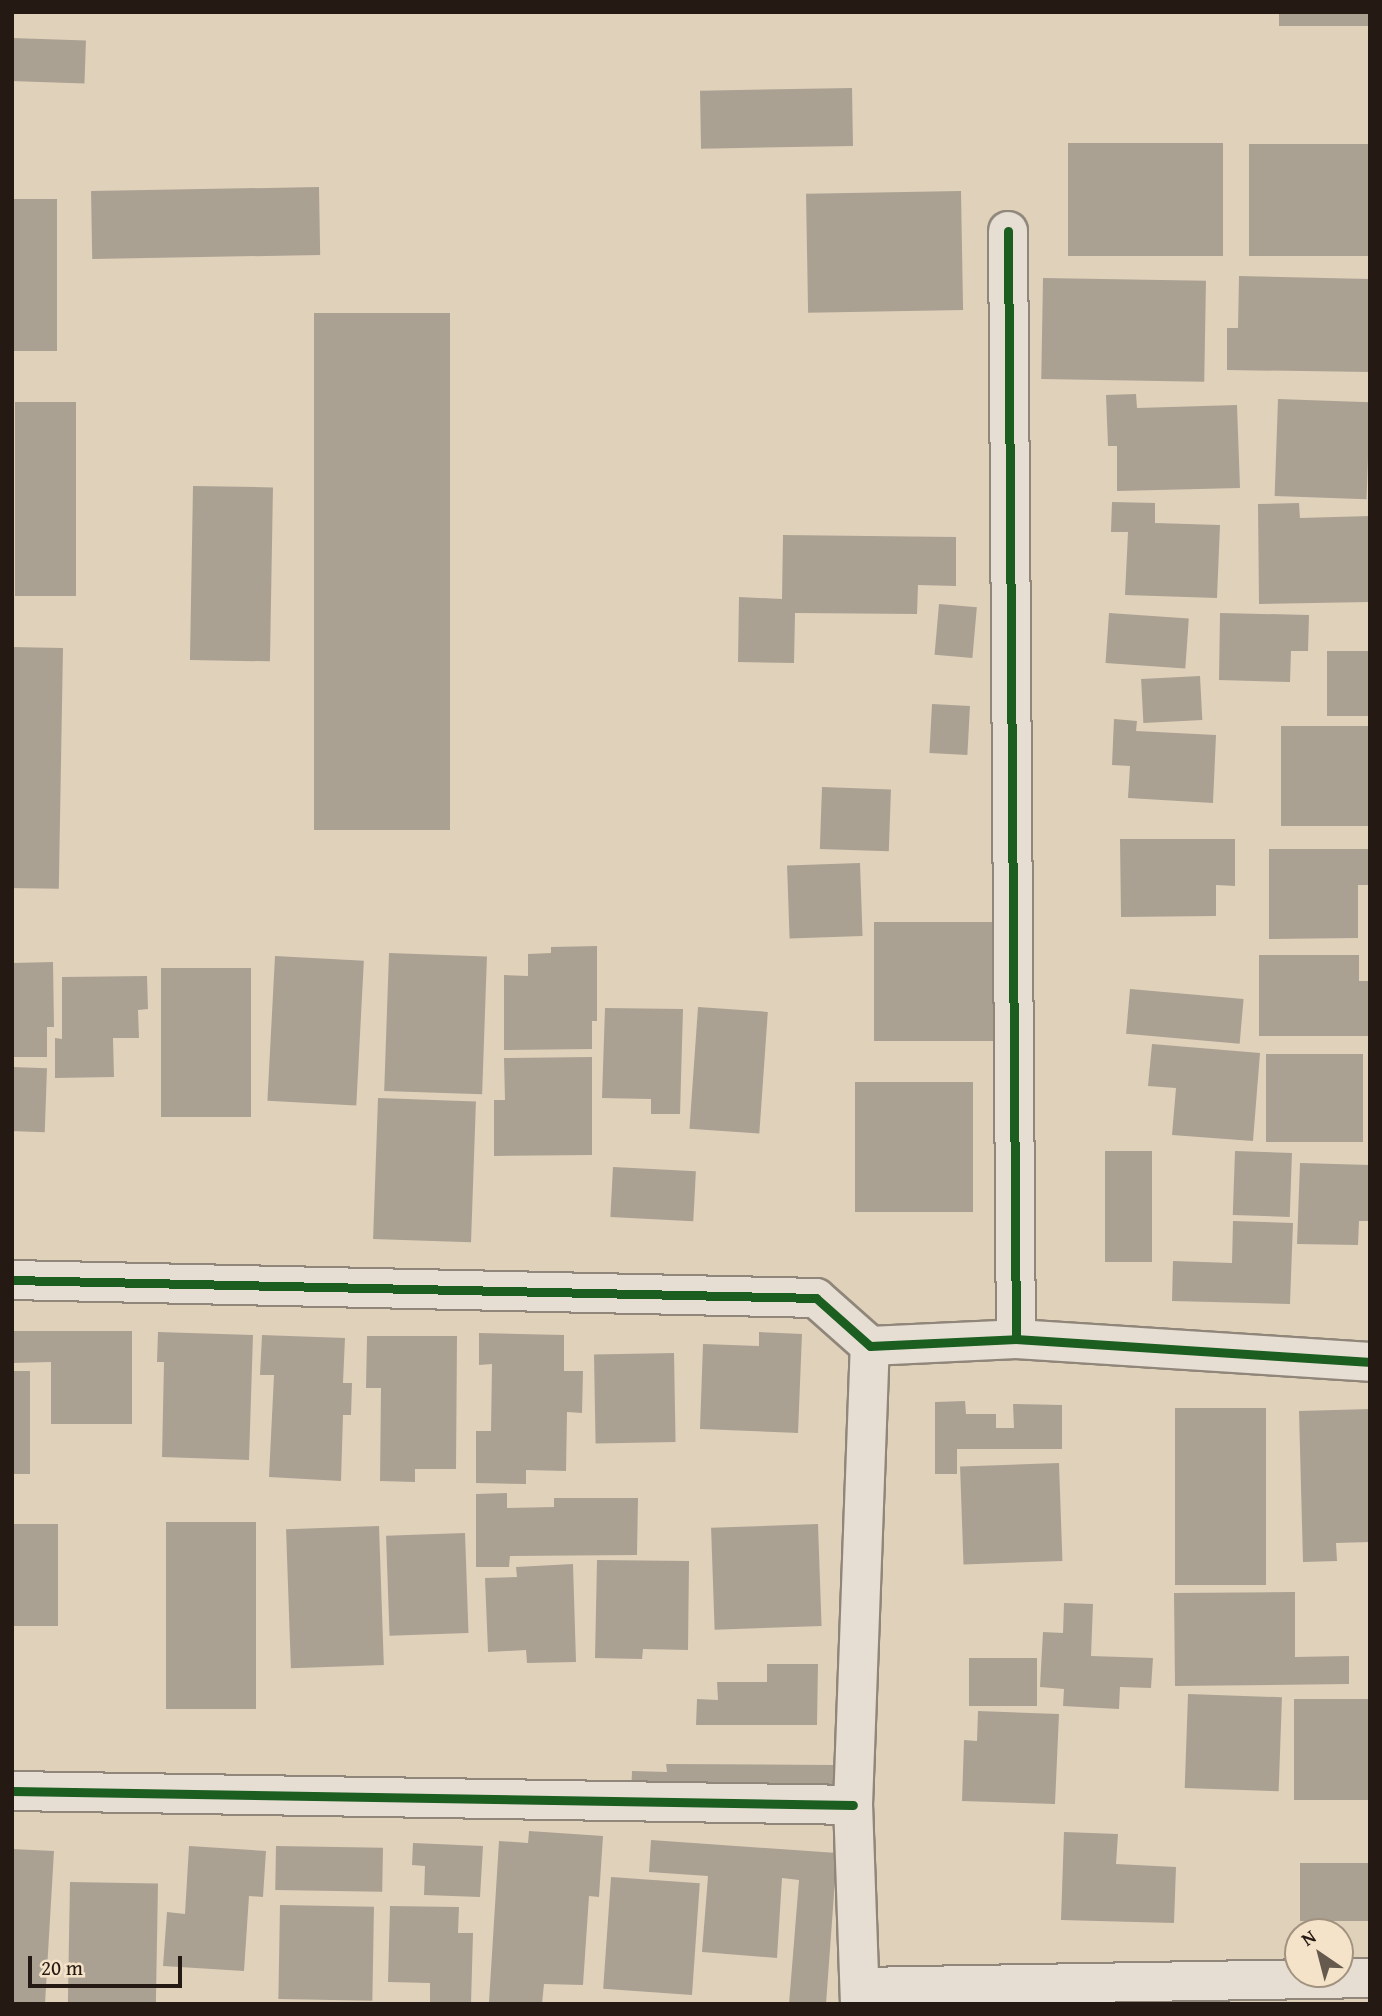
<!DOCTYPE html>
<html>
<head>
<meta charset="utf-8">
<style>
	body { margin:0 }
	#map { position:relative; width:1382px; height:2016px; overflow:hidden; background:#e0d1bb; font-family:"Gentium Book Plus",serif }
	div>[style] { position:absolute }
	.building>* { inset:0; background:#aba192; transform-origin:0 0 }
	.roads { filter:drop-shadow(2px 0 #908679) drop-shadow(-2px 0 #908679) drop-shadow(0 2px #908679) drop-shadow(0 -2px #908679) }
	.street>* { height:38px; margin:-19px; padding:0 19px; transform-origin:19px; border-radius:19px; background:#e6ded3 }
	.cycleway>* { height:9px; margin:-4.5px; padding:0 4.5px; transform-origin:4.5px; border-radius:4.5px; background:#1b5e20 }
	span { translate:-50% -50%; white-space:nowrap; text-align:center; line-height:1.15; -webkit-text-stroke:6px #f5e3c9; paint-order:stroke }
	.frame { position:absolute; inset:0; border:14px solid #251a13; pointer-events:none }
	.north { position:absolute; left:1284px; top:1918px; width:70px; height:70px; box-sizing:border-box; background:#f5e3c9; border:2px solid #a29380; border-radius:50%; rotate:325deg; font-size:19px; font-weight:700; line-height:28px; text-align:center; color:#251a13 }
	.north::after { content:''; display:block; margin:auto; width:24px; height:32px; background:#665a4e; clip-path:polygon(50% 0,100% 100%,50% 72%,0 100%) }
	.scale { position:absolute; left:28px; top:1956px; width:154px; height:32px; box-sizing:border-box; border:4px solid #251a13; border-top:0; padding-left:9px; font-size:21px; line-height:24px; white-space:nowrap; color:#251a13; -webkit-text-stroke:5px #f5e3c9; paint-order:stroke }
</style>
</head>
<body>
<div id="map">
	<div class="building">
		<i style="left:1279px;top:12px;width:91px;height:14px"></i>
		<i style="left:12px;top:38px;width:74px;height:43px;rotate:2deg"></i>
		<i style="left:852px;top:88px;width:58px;height:152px;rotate:89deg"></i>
		<i style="left:1068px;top:143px;width:155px;height:113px"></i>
		<i style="left:1249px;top:144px;width:121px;height:112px"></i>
		<i style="left:319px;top:187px;width:68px;height:228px;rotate:89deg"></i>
		<i style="left:961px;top:191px;width:119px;height:155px;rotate:89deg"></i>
		<i style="left:12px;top:199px;width:45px;height:152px"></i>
		<i style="clip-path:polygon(1239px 276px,1370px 279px,1370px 372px,1227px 370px,1227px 328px,1238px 328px)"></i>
		<i style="left:1043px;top:278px;width:163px;height:101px;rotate:1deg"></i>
		<i style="left:314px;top:313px;width:136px;height:517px"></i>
		<i style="clip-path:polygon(1136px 394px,1137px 408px,1237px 405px,1240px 488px,1117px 491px,1117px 446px,1108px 446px,1106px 395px)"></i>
		<i style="left:1278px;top:399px;width:92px;height:97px;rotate:2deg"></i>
		<i style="left:15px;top:402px;width:61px;height:194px"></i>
		<i style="left:193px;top:486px;width:80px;height:174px;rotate:1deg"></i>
		<i style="clip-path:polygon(1112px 502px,1155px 503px,1155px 523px,1220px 525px,1217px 598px,1125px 595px,1128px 532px,1111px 532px)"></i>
		<i style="clip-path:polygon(1299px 503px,1300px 518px,1370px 516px,1370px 602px,1259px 604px,1258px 504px)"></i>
		<i style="clip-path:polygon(783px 535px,956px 537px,956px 586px,918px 585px,917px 614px,795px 613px,794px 663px,738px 662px,739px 597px,782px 599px)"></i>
		<i style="left:939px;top:604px;width:38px;height:51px;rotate:5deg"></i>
		<i style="left:1109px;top:613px;width:80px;height:50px;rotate:4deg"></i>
		<i style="clip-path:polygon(1220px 613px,1309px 615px,1308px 651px,1291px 651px,1290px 682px,1219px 680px)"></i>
		<i style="left:12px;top:647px;width:51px;height:241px;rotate:1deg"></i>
		<i style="left:1370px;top:651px;width:65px;height:43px;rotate:90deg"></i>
		<i style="left:1200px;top:676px;width:44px;height:59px;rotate:87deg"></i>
		<i style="left:932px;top:704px;width:38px;height:49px;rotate:3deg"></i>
		<i style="clip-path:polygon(1114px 719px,1137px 721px,1136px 731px,1216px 735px,1213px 803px,1128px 798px,1130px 766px,1112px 765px)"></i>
		<i style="left:1370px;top:726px;width:100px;height:89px;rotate:90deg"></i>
		<i style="left:822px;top:787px;width:69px;height:62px;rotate:2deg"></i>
		<i style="clip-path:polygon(1120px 839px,1235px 839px,1235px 886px,1216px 885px,1216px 916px,1121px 917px)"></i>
		<i style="clip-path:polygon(1269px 849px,1370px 849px,1370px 885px,1358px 885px,1358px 938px,1269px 939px)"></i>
		<i style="left:860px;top:863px;width:73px;height:73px;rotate:88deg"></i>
		<i style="left:996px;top:922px;width:119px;height:122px;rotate:90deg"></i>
		<i style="clip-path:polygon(597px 946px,597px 1021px,592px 1021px,592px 1049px,504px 1050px,504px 975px,528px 976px,528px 954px,551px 953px,551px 947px)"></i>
		<i style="left:389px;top:953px;width:98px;height:138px;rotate:2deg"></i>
		<i style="clip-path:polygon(1259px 955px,1359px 955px,1359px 981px,1368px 981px,1368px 1036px,1259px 1036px)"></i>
		<i style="left:275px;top:956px;width:89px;height:145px;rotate:3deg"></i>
		<i style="clip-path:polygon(53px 962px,54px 1027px,47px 1027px,47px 1057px,12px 1057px,12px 963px)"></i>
		<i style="left:161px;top:968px;width:90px;height:149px"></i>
		<i style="clip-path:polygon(147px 976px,148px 1009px,138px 1010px,139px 1038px,113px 1038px,114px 1077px,55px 1078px,55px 1038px,62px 1039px,62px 977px)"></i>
		<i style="left:1130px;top:989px;width:114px;height:45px;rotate:5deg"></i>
		<i style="left:698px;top:1007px;width:70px;height:122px;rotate:4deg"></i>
		<i style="clip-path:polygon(605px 1008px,683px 1009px,680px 1114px,651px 1114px,651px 1099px,602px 1098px)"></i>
		<i style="clip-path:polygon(1152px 1044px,1260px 1053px,1253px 1141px,1172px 1135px,1176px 1088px,1148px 1086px)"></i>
		<i style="left:1266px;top:1054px;width:97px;height:88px"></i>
		<i style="clip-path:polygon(592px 1057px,592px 1155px,494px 1156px,494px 1100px,505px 1100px,504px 1058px)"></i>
		<i style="left:12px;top:1067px;width:35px;height:64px;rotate:2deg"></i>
		<i style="left:855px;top:1082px;width:118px;height:130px"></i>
		<i style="left:378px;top:1098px;width:98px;height:141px;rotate:2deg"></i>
		<i style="left:1105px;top:1151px;width:47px;height:111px"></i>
		<i style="left:1235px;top:1151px;width:57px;height:64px;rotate:2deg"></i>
		<i style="clip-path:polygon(1300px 1163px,1370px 1165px,1370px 1221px,1359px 1221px,1358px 1245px,1297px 1244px)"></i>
		<i style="left:613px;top:1167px;width:83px;height:50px;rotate:3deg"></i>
		<i style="clip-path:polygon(1233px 1221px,1293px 1223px,1290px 1304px,1172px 1301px,1173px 1261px,1232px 1263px)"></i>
		<i style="clip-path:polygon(12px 1331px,132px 1331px,132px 1424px,51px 1424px,51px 1362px,12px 1363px)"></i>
		<i style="clip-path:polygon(158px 1332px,253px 1335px,249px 1460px,162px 1457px,164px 1362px,157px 1362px)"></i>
		<i style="clip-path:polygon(759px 1332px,802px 1334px,798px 1433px,700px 1429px,703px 1344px,759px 1346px)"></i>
		<i style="clip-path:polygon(479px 1333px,564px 1335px,564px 1371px,583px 1371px,582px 1413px,567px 1412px,566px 1471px,526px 1470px,526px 1484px,476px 1483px,476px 1431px,491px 1431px,492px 1364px,479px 1365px)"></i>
		<i style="clip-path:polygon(262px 1335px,345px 1338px,343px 1383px,352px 1383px,351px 1415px,343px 1415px,341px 1481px,269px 1477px,274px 1375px,260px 1375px)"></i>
		<i style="clip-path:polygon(367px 1336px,457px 1336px,456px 1469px,415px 1469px,415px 1482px,380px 1481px,381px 1388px,366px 1388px)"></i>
		<i style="left:674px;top:1353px;width:89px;height:80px;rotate:89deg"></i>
		<i style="left:12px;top:1371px;width:18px;height:103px"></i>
		<i style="clip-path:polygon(965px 1401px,966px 1414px,996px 1414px,996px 1428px,1014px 1428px,1013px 1404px,1062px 1405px,1062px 1449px,957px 1449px,957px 1474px,935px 1474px,935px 1402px)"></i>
		<i style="left:1266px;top:1408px;width:177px;height:91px;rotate:90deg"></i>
		<i style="clip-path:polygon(1370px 1409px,1370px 1542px,1336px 1543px,1337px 1561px,1303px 1562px,1299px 1411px)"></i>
		<i style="left:1059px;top:1463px;width:98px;height:99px;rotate:88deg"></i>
		<i style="clip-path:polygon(507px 1493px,507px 1508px,554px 1507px,554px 1498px,638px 1498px,637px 1555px,510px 1556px,509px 1567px,476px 1567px,476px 1494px)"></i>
		<i style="left:256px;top:1522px;width:187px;height:90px;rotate:90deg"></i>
		<i style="left:12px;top:1524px;width:46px;height:102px"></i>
		<i style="left:818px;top:1524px;width:102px;height:107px;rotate:88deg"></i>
		<i style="left:379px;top:1526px;width:139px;height:93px;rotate:88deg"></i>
		<i style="left:465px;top:1533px;width:100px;height:79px;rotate:88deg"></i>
		<i style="clip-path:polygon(597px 1560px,689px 1561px,688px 1650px,643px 1649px,642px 1659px,595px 1658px)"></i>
		<i style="clip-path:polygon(573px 1564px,576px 1662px,527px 1663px,526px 1650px,488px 1652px,485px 1578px,517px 1577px,516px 1567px)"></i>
		<i style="clip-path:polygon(1295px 1592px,1295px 1657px,1349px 1656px,1349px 1684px,1175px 1686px,1174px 1593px)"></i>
		<i style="clip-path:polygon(1064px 1603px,1093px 1604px,1091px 1656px,1153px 1658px,1151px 1688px,1120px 1687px,1119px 1709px,1063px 1706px,1064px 1689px,1040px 1687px,1043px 1632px,1063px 1633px)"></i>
		<i style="left:969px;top:1658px;width:68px;height:48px"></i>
		<i style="clip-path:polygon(767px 1664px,818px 1664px,817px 1725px,696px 1725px,697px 1699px,718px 1700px,717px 1682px,767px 1682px)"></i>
		<i style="left:1188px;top:1694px;width:94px;height:94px;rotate:2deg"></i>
		<i style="left:1370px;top:1699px;width:101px;height:76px;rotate:90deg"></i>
		<i style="clip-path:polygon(978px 1711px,1059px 1714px,1055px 1804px,962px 1801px,964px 1740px,977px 1741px)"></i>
		<i style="clip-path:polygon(666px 1764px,834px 1765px,834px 1813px,631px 1797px,632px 1771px,667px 1772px)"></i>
		<i style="clip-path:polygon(529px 1831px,603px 1836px,599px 1897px,589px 1896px,583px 1985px,544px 1984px,542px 2004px,489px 2002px,499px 1841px,528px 1843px)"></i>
		<i style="clip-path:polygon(1064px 1832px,1118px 1834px,1116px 1864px,1176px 1867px,1174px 1923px,1061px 1920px)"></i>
		<i style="clip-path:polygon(651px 1840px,837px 1853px,826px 2004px,789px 2004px,799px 1880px,782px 1878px,777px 1958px,702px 1952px,708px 1876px,649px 1872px)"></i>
		<i style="clip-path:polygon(413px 1843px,483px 1846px,480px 1897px,424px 1895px,425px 1866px,412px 1865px)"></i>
		<i style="clip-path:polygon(189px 1846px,266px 1851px,263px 1897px,249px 1896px,244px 1971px,163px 1966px,167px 1912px,185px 1914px)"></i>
		<i style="left:276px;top:1846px;width:107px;height:44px;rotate:1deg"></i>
		<i style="clip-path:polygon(12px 1849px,54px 1851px,45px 2004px,12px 2004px)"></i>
		<i style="left:1370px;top:1863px;width:58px;height:70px;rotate:90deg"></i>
		<i style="left:611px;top:1877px;width:89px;height:112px;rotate:4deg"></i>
		<i style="left:70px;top:1882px;width:88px;height:122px;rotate:1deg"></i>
		<i style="left:280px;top:1905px;width:94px;height:94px;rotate:1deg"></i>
		<i style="clip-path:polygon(390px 1906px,459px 1907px,458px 1933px,473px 1933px,471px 2004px,430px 2004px,430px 1983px,388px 1982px)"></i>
	</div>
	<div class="roads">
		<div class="street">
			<i style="left:1008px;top:231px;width:1108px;rotate:89.59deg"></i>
			<i style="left:12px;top:1280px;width:804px;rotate:1.28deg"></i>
			<i style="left:816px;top:1298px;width:72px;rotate:41.6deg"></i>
			<i style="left:870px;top:1346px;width:146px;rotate:-2.7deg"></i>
			<i style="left:1016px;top:1339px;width:355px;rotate:3.7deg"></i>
			<i style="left:12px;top:1791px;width:841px;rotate:0.95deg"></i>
			<i style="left:860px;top:1987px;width:510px;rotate:-1.01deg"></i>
			<i style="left:860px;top:2004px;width:199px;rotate:-92deg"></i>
			<i style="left:853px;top:1805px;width:459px;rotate:-87.9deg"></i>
		</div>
	</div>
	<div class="cycleway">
		<i style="left:1008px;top:231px;width:1108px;rotate:89.59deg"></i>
		<i style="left:12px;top:1280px;width:804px;rotate:1.28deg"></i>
		<i style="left:816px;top:1298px;width:72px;rotate:41.6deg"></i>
		<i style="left:870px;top:1346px;width:146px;rotate:-2.7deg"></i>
		<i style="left:1016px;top:1339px;width:355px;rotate:3.7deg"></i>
		<i style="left:12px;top:1791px;width:841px;rotate:0.95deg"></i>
	</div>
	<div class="frame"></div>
	<div class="north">N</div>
	<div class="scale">20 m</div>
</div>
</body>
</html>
